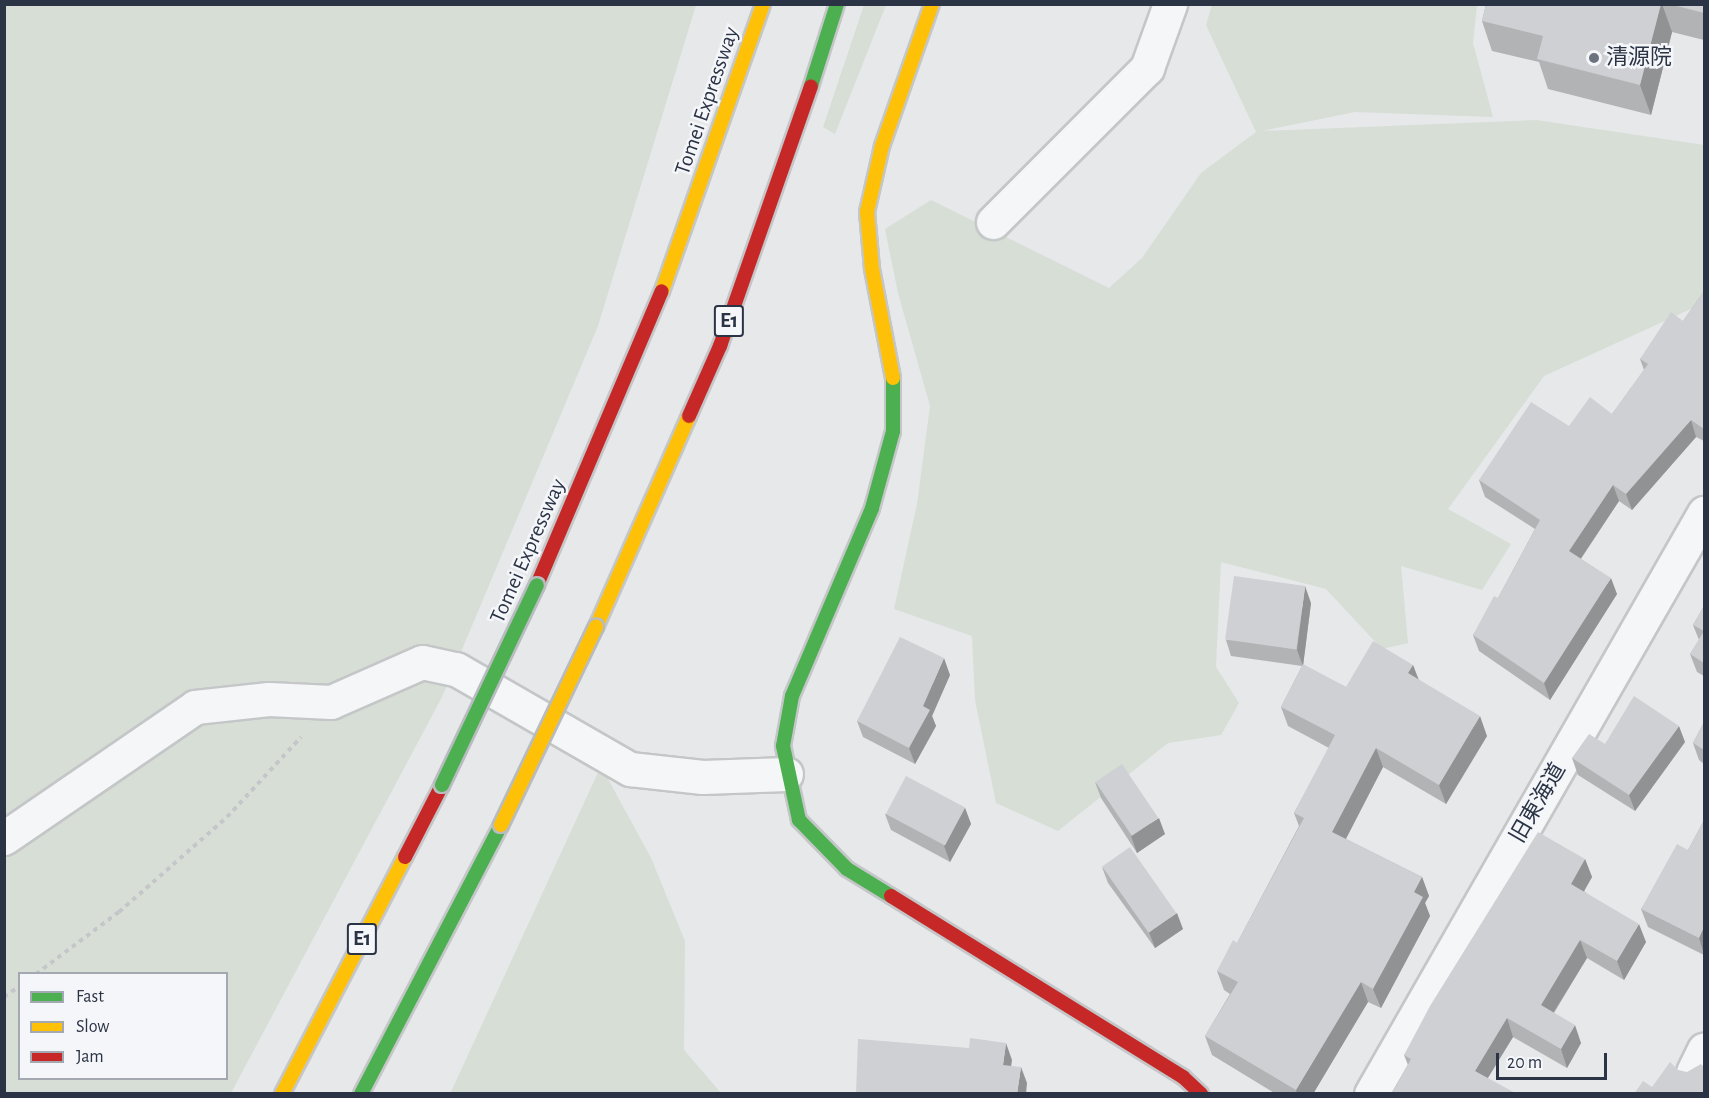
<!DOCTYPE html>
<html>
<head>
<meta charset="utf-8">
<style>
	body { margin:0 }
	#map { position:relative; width:1709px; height:1098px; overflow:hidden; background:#e6e8ea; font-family:"Alegreya Sans","Noto Sans JP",sans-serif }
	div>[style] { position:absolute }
	.green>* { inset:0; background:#d6ded6 }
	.path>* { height:4px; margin-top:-2px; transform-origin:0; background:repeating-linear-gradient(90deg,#c5c6ca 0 4.5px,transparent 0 9px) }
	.roads { filter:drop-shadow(2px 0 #c4c6c8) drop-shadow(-2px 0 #c4c6c8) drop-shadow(0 2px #c4c6c8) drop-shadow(0 -2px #c4c6c8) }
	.street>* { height:33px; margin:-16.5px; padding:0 16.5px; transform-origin:16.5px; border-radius:16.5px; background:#f5f6f7 }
	.fast>* { height:14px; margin:-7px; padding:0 7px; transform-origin:7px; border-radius:7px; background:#4caf50 }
	.slow>* { height:14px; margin:-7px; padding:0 7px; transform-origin:7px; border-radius:7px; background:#ffc107 }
	.jam>* { height:14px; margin:-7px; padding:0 7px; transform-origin:7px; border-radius:7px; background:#c62828 }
	.bridges { filter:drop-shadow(2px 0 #b8bbbf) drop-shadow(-2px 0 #b8bbbf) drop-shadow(0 2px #b8bbbf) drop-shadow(0 -2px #b8bbbf) }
	.fast-bridge>* { height:14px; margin:-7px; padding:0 7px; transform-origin:7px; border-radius:7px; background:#4caf50 }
	.slow-bridge>* { height:14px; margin:-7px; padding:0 7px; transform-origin:7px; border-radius:7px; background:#ffc107 }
	.wall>* { inset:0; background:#b1b3b5 }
	.shaded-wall>* { inset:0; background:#909294 }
	.building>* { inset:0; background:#ced0d3; transform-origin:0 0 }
	.dots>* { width:16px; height:16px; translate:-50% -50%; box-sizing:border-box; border:3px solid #f4f6f9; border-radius:50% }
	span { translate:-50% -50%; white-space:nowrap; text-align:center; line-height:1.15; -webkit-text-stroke:5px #f4f6f9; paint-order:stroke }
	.shield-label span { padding:2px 4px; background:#f4f6f9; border:2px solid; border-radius:4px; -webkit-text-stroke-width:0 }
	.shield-label { font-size:21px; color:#2b3445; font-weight:700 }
	.poi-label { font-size:22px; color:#2b3445 }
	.left { translate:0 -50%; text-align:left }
	.street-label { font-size:22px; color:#2b3445 }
	.frame { position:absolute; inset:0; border:6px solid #2b3445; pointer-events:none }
	.legend { position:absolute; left:18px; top:972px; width:210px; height:108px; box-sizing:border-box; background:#f4f6f9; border:2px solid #a4a8b1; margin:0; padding:8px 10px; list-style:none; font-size:18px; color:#2b3445 }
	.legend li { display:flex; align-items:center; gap:12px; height:30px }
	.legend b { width:30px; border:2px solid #a4a8b1 }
	.scale { position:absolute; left:1496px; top:1053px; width:111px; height:27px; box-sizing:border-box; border:3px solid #2b3445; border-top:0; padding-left:8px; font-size:18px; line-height:21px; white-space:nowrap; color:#2b3445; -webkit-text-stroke:4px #f4f6f9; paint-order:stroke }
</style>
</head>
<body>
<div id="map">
	<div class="green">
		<i style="clip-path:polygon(evenodd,5px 5px,696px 5px,598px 326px,442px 697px,231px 1093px,5px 1094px,5px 5px,20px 974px,226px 974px,226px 1078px,20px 1078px,20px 974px)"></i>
		<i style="clip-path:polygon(864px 5px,886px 5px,835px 134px,823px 127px)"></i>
		<i style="clip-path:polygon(1212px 5px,1477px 5px,1473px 43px,1493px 117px,1355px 112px,1262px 131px,1536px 120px,1704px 145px,1704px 303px,1544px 376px,1448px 509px,1511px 544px,1482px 590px,1401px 566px,1408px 643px,1382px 649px,1326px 589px,1221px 562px,1216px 667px,1239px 703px,1221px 735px,1168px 743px,1058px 831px,996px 803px,975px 700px,972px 636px,894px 609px,917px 504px,930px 406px,898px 293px,885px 229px,931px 200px,1109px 288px,1142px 258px,1201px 173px,1256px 132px,1206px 25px)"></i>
		<i style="clip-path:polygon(601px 766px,651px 858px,685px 941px,684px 1050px,721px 1093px,450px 1094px)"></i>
	</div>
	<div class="path">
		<i style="left:36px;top:974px;width:104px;rotate:-36.8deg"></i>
		<i style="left:119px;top:912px;width:144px;rotate:-41.3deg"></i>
		<i style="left:227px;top:817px;width:109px;rotate:-47.2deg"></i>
		<i style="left:4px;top:997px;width:19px;rotate:-35deg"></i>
	</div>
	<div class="roads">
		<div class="street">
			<i style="left:993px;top:222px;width:218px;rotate:-45deg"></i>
			<i style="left:1147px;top:68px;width:68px;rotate:-70.2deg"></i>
			<i style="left:4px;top:838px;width:232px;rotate:-34.4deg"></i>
			<i style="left:195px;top:707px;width:74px;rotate:-6.2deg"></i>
			<i style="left:269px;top:699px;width:62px;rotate:2.8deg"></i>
			<i style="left:331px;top:702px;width:99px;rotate:-23.7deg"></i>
			<i style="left:422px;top:662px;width:35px;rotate:12deg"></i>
			<i style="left:456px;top:669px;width:201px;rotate:29.9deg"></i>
			<i style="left:630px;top:769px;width:73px;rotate:6.3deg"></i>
			<i style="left:703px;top:777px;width:83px;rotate:-2.1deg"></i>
			<i style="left:1693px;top:1072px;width:25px;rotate:-64deg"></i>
			<i style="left:1371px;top:1094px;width:670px;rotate:-60.18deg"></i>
		</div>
		<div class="fast">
			<i style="left:811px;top:86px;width:86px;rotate:-72.4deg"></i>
			<i style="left:891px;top:896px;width:52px;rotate:-148.5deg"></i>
			<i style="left:847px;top:869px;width:69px;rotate:-134.4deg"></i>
			<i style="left:799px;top:820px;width:76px;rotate:-102.2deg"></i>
			<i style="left:783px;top:746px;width:51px;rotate:-79.8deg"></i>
			<i style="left:792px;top:696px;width:204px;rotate:-66.9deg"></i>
			<i style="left:872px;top:508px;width:80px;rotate:-74.7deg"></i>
			<i style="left:893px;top:431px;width:53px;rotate:-90deg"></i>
			<i style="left:361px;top:1094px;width:303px;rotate:-62.5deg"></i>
		</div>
		<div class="slow">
			<i style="left:662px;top:291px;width:304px;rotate:-70.6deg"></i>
			<i style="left:893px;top:378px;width:111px;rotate:-100.9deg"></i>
			<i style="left:872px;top:269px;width:57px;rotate:-95deg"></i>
			<i style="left:867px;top:212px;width:68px;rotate:-77.2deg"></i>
			<i style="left:882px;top:146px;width:151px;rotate:-70.6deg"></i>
			<i style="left:596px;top:627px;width:231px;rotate:-66.2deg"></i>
			<i style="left:282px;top:1094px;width:267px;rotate:-62.6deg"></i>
		</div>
		<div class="jam">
			<i style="left:689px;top:416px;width:77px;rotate:-66.1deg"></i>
			<i style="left:720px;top:346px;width:275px;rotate:-70.7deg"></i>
			<i style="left:537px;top:585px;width:319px;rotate:-67deg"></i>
			<i style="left:405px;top:857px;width:81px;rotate:-62.8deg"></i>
			<i style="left:891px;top:896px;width:344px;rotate:31.8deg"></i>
			<i style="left:1183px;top:1077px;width:25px;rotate:43deg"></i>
		</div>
	</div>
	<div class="bridges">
		<div class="fast-bridge">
			<i style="left:442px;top:785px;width:221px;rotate:-64.6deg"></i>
		</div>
		<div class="slow-bridge">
			<i style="left:501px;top:825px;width:220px;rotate:-64.4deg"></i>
		</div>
	</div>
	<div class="wall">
		<i style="clip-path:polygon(1486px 4px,1704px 4px,1704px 40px,1672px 32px,1651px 115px,1548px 89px,1539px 62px,1492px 51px,1482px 21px)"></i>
		<i style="clip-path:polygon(1704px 291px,1704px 441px,1696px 437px,1632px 510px,1619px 501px,1581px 559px,1617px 594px,1550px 700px,1479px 651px,1473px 635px,1498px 598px,1535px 529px,1485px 497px,1479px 480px,1569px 426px,1612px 414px,1644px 370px,1640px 359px,1683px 321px)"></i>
		<i style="clip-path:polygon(1311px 603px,1303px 666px,1346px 687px,1413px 665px,1419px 680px,1487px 736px,1446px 804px,1383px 767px,1346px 839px,1422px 877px,1429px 896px,1425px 903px,1430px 916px,1381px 1008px,1368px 1002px,1313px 1094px,1276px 1094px,1212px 1055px,1205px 1036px,1230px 994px,1224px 990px,1217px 971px,1237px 943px,1299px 826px,1294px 813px,1329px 748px,1288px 726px,1281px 707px,1302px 666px,1231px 656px,1226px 640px)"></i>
		<i style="clip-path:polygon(1704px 606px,1704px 676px,1697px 672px,1690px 654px,1699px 640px,1693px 625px)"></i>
		<i style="clip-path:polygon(950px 675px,932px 716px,936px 726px,915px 764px,863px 737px,857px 721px)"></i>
		<i style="clip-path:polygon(1704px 722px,1704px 764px,1699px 760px,1693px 743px)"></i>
		<i style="clip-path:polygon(1685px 742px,1635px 811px,1578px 775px,1572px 758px,1605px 744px)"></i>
		<i style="clip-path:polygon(1095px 782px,1165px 834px,1137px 853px,1101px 798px)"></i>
		<i style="clip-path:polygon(965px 808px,971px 824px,950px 862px,891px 830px,885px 814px)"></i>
		<i style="clip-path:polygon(1704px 820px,1704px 955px,1648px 927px,1641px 909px,1688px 850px)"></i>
		<i style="clip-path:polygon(1585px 859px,1592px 877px,1584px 891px,1646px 942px,1624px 980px,1587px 958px,1554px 1013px,1581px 1043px,1567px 1068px,1513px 1037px,1488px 1078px,1408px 1065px,1404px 1055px)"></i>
		<i style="clip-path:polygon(1102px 867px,1183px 929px,1155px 948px,1108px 883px)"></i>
	</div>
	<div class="shaded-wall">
		<i style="clip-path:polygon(1661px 4px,1662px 4px,1672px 32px,1651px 115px,1640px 85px)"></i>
		<i style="clip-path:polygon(1691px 420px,1696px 437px,1632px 510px,1626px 494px)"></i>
		<i style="clip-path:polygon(1613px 485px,1619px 501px,1575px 567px,1569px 551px)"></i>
		<i style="clip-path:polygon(1611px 578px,1617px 594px,1550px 700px,1544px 683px)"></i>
		<i style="clip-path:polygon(1305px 586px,1311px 603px,1303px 666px,1297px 650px)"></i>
		<i style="clip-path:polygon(944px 658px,950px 675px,932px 716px,936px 726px,915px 764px,909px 748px,923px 706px)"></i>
		<i style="clip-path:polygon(1413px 665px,1420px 684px,1408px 673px)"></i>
		<i style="clip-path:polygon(1480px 716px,1487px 736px,1446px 804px,1439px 785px)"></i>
		<i style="clip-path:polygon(1679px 726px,1685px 742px,1635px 811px,1629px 795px)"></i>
		<i style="clip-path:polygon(1376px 748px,1383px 767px,1339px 852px,1332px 832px)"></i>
		<i style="clip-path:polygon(965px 808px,971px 824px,950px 862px,944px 846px)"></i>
		<i style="clip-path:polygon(1159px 818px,1165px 834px,1137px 853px,1131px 836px)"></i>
		<i style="clip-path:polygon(1585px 859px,1592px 877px,1578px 902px,1571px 884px)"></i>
		<i style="clip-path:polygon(1422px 877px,1429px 896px,1425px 903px,1430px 916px,1381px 1008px,1373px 989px,1414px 892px)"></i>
		<i style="clip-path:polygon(1177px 913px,1183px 929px,1155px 948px,1149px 932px)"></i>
		<i style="clip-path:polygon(1639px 924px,1646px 942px,1624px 980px,1617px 961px)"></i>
		<i style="clip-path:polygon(1704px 927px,1704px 954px,1699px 938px)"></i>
		<i style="clip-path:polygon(1580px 940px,1587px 958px,1547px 1023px,1541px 1005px)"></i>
		<i style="clip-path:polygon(1361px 982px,1368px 1002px,1313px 1094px,1297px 1094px,1296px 1090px)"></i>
		<i style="clip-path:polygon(1507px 1018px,1513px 1037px,1481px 1089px,1475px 1071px)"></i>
		<i style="clip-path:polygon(1575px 1025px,1581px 1043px,1567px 1068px,1561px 1049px)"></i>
		<i style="clip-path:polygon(1006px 1043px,1012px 1060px,1009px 1081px,1003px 1065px)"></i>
		<i style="clip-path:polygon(1021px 1067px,1027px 1083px,1026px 1094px,1017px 1094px)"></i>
	</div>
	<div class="building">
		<i style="clip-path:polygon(1486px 4px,1661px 4px,1640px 85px,1537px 59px,1543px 36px,1482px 21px)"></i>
		<i style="clip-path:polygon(1669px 4px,1704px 4px,1704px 13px)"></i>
		<i style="clip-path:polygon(1704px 291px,1704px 429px,1691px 420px,1626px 494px,1613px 485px,1569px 551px,1611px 578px,1544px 683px,1473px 635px,1494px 596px,1498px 598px,1540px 520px,1479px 480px,1531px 402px,1569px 426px,1590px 397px,1612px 414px,1648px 364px,1640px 359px,1671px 312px,1683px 321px)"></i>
		<i style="left:1234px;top:576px;width:72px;height:64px;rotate:8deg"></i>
		<i style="clip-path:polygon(1704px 606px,1704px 663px,1690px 654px,1704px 631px,1693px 625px)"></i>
		<i style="clip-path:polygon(900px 637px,944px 658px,923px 706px,930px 710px,909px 748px,857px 721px)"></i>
		<i style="clip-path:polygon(1373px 641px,1413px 665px,1408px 673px,1480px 716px,1439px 785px,1376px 748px,1332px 832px,1422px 877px,1414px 892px,1423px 897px,1373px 989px,1361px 982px,1296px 1090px,1205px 1036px,1238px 982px,1217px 971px,1233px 940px,1237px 943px,1304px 818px,1294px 813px,1335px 735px,1281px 707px,1303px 664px,1346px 687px)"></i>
		<i style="clip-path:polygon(1634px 696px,1679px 726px,1629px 795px,1572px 758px,1589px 734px,1605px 744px)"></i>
		<i style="clip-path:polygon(1704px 722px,1704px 750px,1693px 743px)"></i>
		<i style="left:1122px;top:764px;width:65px;height:32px;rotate:56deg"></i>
		<i style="left:906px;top:776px;width:67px;height:43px;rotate:28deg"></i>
		<i style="clip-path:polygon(1704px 820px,1704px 927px,1699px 938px,1641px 909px,1677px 844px,1688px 850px)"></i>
		<i style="clip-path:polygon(1538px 832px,1585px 859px,1571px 884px,1639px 924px,1617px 961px,1580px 940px,1541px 1005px,1575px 1025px,1561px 1049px,1507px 1018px,1475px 1071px,1517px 1094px,1392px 1094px,1411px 1059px,1404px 1055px,1430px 1006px)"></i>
		<i style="left:1130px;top:847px;width:81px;height:34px;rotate:55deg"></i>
		<i style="clip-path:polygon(970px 1038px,1006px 1043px,1003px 1065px,1021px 1067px,1017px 1094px,856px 1094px,858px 1039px,969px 1048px)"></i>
		<i style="clip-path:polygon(1670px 1062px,1678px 1070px,1687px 1072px,1701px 1064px,1704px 1067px,1704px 1094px,1634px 1094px,1643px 1081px,1652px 1087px)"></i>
	</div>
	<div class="dots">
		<i style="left:1594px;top:58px;background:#6c737f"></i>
	</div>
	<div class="shield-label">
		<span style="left:729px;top:321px">E1</span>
		<span style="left:362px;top:939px">E1</span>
	</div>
	<div class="poi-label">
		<span class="left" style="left:1606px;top:58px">清源院</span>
	</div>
	<div class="street-label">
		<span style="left:707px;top:101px;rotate:-71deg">Tomei Expressway</span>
		<span style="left:528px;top:551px;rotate:-66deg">Tomei Expressway</span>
		<span style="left:1538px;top:803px;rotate:-60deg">旧東海道</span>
	</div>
	<div class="frame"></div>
	<ul class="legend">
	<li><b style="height:8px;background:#4caf50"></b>Fast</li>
	<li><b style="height:8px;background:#ffc107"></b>Slow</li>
	<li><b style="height:8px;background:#c62828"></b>Jam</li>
	</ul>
	<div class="scale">20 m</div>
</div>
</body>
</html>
